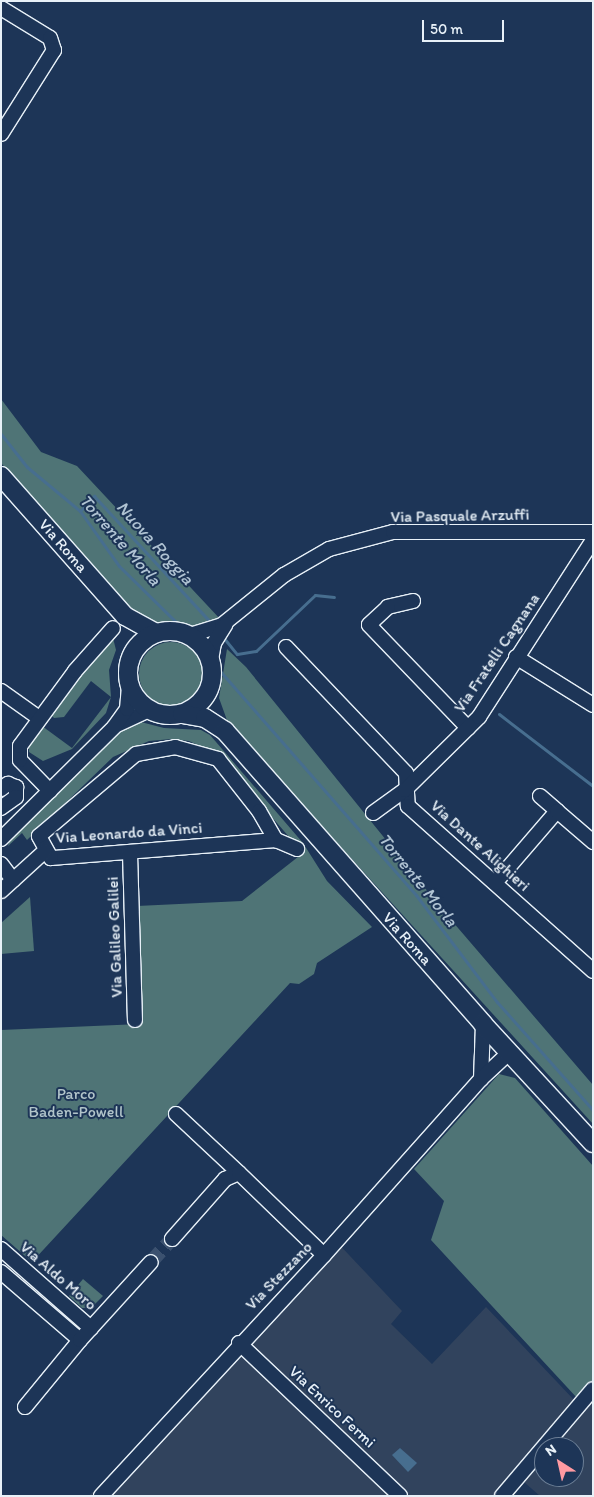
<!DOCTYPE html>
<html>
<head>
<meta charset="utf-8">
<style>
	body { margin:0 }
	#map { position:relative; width:594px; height:1497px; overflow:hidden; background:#1d3557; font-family:Itim,sans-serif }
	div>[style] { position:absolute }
	.built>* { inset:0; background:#31435d }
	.green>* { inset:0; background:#4f7476 }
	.round { border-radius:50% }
	.water>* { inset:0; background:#476e8f }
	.stream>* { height:3px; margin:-1.5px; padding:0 1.5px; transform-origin:1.5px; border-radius:1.5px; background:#476e8f }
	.minor-tunnel>* { height:14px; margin-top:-7px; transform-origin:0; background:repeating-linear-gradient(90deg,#3b516f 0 14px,transparent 0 21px) }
	.roads { filter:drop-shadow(1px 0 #e8f1f8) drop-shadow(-1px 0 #e8f1f8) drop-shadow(0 1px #e8f1f8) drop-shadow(0 -1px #e8f1f8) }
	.minor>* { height:14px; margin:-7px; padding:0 7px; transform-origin:7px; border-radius:7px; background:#1d3557 }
	.major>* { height:18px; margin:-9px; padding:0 9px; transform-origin:9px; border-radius:9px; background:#1d3557 }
	.major>.ring { margin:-9px; padding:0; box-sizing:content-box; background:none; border:18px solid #1d3557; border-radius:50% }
	span { translate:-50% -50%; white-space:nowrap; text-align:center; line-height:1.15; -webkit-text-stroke:4px #1d3557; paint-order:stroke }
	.street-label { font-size:16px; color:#e8f1f8 }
	.park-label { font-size:16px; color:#b2c5ca }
	.water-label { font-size:18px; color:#b0c3d3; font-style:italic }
	.frame { position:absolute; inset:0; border:2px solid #e8f1f8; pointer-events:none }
	.north { position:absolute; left:534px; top:1437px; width:50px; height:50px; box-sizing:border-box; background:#1d3557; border:1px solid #6e8097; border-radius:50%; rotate:325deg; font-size:14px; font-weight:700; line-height:20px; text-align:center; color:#e8f1f8 }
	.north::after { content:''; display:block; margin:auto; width:18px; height:22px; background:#ff9aa2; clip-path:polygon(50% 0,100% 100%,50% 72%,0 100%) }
	.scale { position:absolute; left:422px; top:20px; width:82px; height:22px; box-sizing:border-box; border:2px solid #e8f1f8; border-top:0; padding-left:6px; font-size:15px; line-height:18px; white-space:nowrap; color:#e8f1f8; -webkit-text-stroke:4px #1d3557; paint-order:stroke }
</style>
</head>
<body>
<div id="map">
	<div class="built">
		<i style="clip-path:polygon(evenodd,333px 1238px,402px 1311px,391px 1324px,432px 1364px,486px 1307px,576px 1402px,593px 1386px,593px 1496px,540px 1496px,524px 1482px,512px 1496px,89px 1496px,333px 1238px,544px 1447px,574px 1447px,574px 1477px,544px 1477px,544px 1447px)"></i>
	</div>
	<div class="green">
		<i style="clip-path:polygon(1px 399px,41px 452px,77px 466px,221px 620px,206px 632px,166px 628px,141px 619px,1px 463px)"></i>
		<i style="clip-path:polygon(112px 634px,116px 650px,109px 670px,111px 697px,106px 713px,72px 749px,43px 761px,29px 752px,29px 741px,42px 726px,72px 748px,111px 697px,91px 681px,64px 717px,54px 718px,50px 714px)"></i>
		<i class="round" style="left:139px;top:642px;width:64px;height:64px"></i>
		<i style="clip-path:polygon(227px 649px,246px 667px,446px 914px,593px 1085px,593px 1124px,228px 723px,219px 698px)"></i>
		<i style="clip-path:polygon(137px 721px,164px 728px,201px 730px,210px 735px,303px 843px,327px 881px,372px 927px,317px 963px,314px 974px,299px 984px,290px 983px,32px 1262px,1px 1235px,1px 1030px,140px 1024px,137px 906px,242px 901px,303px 853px,217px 754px,189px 741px,172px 739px,149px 741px,113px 757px,27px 840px,22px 833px,8px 846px,10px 839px,116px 730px)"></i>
		<i style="clip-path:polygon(30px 897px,34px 951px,1px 954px,1px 923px)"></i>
		<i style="clip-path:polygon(499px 1074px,515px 1078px,593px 1166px,593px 1382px,578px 1399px,431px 1240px,444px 1201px,414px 1169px)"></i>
		<i style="clip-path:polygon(83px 1279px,103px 1296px,91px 1308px,82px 1308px,69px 1296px)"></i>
	</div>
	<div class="water">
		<i style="clip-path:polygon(400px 1448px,417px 1463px,408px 1472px,392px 1455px)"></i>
	</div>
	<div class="stream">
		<i style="left:1px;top:434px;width:42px;rotate:51.8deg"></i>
		<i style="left:27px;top:467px;width:69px;rotate:39.7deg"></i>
		<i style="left:80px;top:511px;width:67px;rotate:54.7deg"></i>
		<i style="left:119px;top:566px;width:80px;rotate:44.5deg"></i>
		<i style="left:80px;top:511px;width:21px;rotate:-47deg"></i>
		<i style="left:94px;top:496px;width:173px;rotate:47.3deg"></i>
		<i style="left:223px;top:637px;width:22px;rotate:51deg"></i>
		<i style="left:237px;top:654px;width:19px;rotate:-9deg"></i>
		<i style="left:256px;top:651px;width:81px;rotate:-43.5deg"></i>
		<i style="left:315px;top:595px;width:19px;rotate:6deg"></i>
		<i style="left:220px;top:671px;width:298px;rotate:48.8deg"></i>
		<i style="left:416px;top:895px;width:134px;rotate:52.9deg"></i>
		<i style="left:497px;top:1002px;width:144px;rotate:48.4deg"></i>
		<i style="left:499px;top:714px;width:118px;rotate:37.5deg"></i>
	</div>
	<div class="minor-tunnel">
		<i style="left:151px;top:1262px;width:31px;rotate:-48deg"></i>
	</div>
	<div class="roads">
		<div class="minor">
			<i style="left:1px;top:8px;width:57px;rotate:31.5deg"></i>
			<i style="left:50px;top:38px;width:13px;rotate:72deg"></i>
			<i style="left:54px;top:50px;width:99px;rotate:122.2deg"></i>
			<i style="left:413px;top:601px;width:26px;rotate:167deg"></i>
			<i style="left:388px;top:607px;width:26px;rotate:137deg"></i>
			<i style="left:369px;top:625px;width:143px;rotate:46.1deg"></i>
			<i style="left:190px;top:635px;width:34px;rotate:-17deg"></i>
			<i style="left:222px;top:625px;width:80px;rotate:-38.9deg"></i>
			<i style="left:284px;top:575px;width:52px;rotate:-30deg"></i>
			<i style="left:329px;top:549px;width:66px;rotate:-14.9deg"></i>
			<i style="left:393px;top:532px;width:200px"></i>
			<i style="left:286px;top:647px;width:174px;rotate:46.4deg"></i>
			<i style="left:406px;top:773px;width:33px;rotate:87deg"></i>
			<i style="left:408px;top:806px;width:248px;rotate:41.7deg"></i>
			<i style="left:516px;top:657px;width:91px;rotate:31.9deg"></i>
			<i style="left:211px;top:660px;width:17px;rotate:-80deg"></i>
			<i style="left:214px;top:643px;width:22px;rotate:-58deg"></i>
			<i style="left:1px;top:691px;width:47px;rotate:35.4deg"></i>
			<i style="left:117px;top:725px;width:35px;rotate:-25deg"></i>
			<i style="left:1px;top:789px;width:9px;rotate:-36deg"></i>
			<i style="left:8px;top:784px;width:9px;rotate:21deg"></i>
			<i style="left:16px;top:787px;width:10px;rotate:90deg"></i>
			<i style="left:16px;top:797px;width:19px;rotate:144deg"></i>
			<i style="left:50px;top:791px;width:43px;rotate:-134.1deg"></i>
			<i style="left:20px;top:760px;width:14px;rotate:-90deg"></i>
			<i style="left:20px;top:746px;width:93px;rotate:-53.7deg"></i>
			<i style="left:75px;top:671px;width:57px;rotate:-48.5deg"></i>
			<i style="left:540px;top:796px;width:23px;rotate:41deg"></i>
			<i style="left:373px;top:813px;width:39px;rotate:-36deg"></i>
			<i style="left:405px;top:790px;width:104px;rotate:-44.6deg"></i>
			<i style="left:479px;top:717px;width:211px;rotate:-57.2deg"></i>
			<i style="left:1px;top:839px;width:159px;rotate:-44.7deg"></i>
			<i style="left:114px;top:727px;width:22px;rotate:-54deg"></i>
			<i style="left:127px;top:709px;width:25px;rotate:-85deg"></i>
			<i style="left:276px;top:840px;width:226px;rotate:175.4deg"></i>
			<i style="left:51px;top:858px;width:25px;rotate:-119deg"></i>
			<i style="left:39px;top:836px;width:127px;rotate:-40.2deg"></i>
			<i style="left:136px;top:754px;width:40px;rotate:-10deg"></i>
			<i style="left:175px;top:747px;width:45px;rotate:15.6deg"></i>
			<i style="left:218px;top:759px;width:66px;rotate:51.7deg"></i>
			<i style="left:259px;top:811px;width:34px;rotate:60deg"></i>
			<i style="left:276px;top:840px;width:23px;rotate:23deg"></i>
			<i style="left:130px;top:853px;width:167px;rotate:88.3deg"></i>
			<i style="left:1px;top:864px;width:20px;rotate:53deg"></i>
			<i style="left:495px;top:883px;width:95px;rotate:-49.3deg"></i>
			<i style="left:557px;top:811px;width:48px;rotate:40.7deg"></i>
			<i style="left:1px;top:891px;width:59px;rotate:-42.3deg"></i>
			<i style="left:481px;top:1079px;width:55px;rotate:-87.9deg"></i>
			<i style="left:176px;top:1114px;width:86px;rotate:43.1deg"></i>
			<i style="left:172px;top:1239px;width:80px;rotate:-48.5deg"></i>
			<i style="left:225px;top:1179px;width:15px;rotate:-23deg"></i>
			<i style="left:239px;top:1173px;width:118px;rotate:44deg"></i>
			<i style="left:1px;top:1249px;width:120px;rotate:41.3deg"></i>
			<i style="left:1px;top:1272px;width:104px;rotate:40.7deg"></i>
			<i style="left:239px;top:1343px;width:222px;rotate:43.5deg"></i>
			<i style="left:25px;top:1407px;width:87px;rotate:-50.6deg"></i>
			<i style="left:80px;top:1340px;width:105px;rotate:-47.7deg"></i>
			<i style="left:101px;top:1496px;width:328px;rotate:-47.2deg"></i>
			<i style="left:324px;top:1255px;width:236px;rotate:-48.3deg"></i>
			<i style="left:481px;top:1079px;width:40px;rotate:-43deg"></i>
			<i style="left:502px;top:1496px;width:140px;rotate:-49.6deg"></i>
		</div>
		<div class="major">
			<i style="left:1px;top:476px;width:187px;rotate:48.5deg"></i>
			<i style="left:125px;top:616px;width:35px;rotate:29deg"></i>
			<i class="ring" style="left:128px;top:631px;width:66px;height:66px"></i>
			<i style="left:182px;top:714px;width:23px;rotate:10deg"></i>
			<i style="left:205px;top:718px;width:24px;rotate:33deg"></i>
			<i style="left:225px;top:731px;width:390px;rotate:48.6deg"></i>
			<i style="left:483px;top:1024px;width:162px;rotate:47.3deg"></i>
		</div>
	</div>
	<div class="street-label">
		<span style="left:460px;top:516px;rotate:-1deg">Via Pasquale Arzuffi</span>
		<span style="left:63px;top:546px;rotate:49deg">Via Roma</span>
		<span style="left:497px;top:653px;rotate:-56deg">Via Fratelli Cagnana</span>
		<span style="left:129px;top:833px;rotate:-4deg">Via Leonardo da Vinci</span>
		<span style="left:480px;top:846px;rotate:42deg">Via Dante Alighieri</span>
		<span style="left:115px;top:937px;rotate:-92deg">Via Galileo Galilei</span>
		<span style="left:407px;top:939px;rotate:48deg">Via Roma</span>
		<span style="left:58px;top:1276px;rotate:41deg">Via Aldo Moro</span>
		<span style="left:279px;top:1276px;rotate:-46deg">Via Stezzano</span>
		<span style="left:332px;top:1407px;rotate:43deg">Via Enrico Fermi</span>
	</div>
	<div class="park-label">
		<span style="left:76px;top:1103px">Parco<br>Baden-Powell</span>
	</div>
	<div class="water-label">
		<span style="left:120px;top:540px;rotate:49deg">Torrente Morla</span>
		<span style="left:155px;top:543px;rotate:48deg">Nuova Roggia</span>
		<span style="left:418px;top:880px;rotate:51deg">Torrente Morla</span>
	</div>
	<div class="frame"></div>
	<div class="north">N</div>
	<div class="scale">50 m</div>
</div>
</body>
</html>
